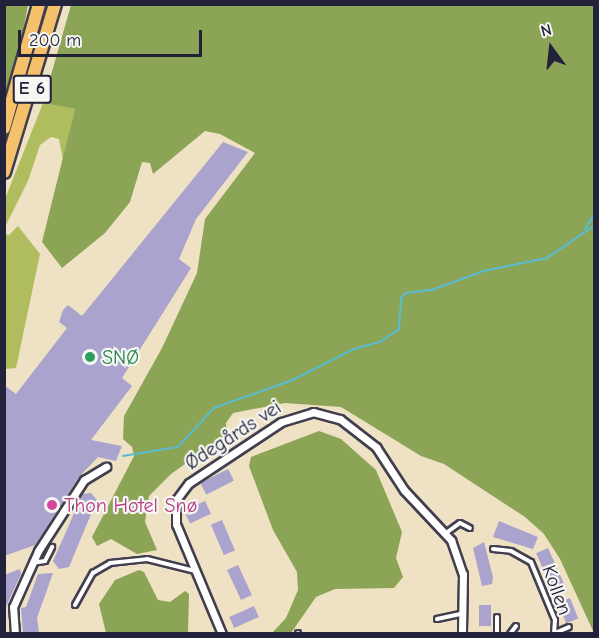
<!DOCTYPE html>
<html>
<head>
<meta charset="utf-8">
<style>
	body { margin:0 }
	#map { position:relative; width:599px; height:638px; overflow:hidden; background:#efe1c3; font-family:"Comic Neue",sans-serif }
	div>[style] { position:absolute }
	.green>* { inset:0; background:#b0bd5f }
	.forest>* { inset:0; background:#8ca456 }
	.stream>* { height:1.5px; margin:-0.75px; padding:0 0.75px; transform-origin:0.75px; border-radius:0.75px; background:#58bcd6 }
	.building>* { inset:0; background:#a9a3cd; transform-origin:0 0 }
	.roads { filter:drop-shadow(2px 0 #413f4f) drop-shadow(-2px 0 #413f4f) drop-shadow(0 2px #413f4f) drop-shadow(0 -2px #413f4f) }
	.service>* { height:4px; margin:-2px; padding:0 2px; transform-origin:2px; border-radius:2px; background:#fff }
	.minor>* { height:7px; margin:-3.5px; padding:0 3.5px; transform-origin:3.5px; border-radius:3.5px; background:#fff }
	.motorway>* { height:12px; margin:-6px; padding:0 6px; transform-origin:6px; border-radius:6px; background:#f5c16b }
	.dots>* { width:16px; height:16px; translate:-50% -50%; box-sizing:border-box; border:3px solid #f6f6f2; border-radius:50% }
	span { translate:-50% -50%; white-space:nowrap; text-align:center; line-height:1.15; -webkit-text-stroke:4.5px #f6f6f2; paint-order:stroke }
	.shield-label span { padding:2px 4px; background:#f6f6f2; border:2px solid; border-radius:4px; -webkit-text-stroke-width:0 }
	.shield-label { font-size:18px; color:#22223b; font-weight:700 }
	.leisure-label { font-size:20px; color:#27864d }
	.left { translate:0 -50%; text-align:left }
	.street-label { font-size:20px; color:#22223b }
	.hotel-label { font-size:20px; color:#b23c85 }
	.frame { position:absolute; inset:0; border:6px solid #22223b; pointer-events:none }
	.north { position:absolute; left:521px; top:18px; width:60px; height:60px; -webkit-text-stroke:4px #f6f6f2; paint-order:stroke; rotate:345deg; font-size:16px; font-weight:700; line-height:24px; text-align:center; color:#22223b }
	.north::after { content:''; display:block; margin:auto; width:21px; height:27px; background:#22223b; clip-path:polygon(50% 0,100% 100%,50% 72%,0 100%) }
	.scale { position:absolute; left:18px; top:30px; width:184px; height:27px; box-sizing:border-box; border:3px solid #22223b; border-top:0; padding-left:8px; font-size:18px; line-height:21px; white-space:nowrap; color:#22223b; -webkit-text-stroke:4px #f6f6f2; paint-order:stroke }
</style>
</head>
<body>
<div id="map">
	<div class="green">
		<i style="clip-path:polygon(43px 103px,75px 109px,63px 160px,59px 139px,51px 137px,40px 145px,28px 181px,5px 227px,5px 199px)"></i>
		<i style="clip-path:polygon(18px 226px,40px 254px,16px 368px,5px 369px,5px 234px,9px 235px)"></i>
	</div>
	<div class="forest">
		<i style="clip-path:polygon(5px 5px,28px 5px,5px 135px)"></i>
		<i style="clip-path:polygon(71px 5px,594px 5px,594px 633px,560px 559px,544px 534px,525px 517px,444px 464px,421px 456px,341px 407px,285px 403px,233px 413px,226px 423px,227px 434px,171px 474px,149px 496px,145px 522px,157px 550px,137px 554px,111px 539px,97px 546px,92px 537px,134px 456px,132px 447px,123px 439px,124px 416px,162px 348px,197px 273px,205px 219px,255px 153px,220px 134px,205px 131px,153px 174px,150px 163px,142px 162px,130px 202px,105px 233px,62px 268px,42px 242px,75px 109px,43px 103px)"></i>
		<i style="clip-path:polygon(319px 431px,341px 439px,376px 470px,402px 532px,396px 558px,403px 577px,394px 588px,335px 589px,316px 597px,291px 633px,272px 633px,286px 618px,298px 590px,297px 572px,273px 530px,249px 466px,251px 457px)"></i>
		<i style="clip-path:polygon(139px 570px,144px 572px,158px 600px,170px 602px,185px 591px,189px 594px,188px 633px,106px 633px,99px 604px,115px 580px)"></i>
	</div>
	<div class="stream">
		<i style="left:585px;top:229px;width:17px;rotate:-57deg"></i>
		<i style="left:123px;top:456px;width:56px;rotate:-9.3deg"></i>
		<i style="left:178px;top:447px;width:53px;rotate:-47.3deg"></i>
		<i style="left:214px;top:408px;width:84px;rotate:-19.5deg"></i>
		<i style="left:293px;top:380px;width:68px;rotate:-26.9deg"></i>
		<i style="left:354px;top:349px;width:27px;rotate:-15deg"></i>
		<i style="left:380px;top:342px;width:23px;rotate:-34deg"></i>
		<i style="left:399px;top:329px;width:31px;rotate:-86deg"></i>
		<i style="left:401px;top:298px;width:7px;rotate:-45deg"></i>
		<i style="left:406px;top:293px;width:26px;rotate:-7deg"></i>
		<i style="left:432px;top:290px;width:55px;rotate:-20.1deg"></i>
		<i style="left:484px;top:271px;width:64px;rotate:-11.7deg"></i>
		<i style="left:547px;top:258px;width:57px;rotate:-34.2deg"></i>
	</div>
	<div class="building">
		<i style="clip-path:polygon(223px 142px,248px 152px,196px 219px,179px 259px,191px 268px,122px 378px,132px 386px,91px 440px,122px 446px,116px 461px,98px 457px,79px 477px,35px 545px,4px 556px,4px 385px,16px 394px,67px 328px,59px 322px,63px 310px,68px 305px,82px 316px)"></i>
		<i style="left:228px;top:469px;width:13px;height:31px;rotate:63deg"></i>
		<i style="clip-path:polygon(91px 493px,97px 500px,84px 531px,69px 567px,59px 569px,53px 561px,69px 525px,82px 494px)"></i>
		<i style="left:205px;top:501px;width:14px;height:23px;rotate:65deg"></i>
		<i style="left:222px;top:520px;width:33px;height:12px;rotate:67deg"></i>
		<i style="clip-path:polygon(499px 521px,538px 537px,533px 549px,493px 537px)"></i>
		<i style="clip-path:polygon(484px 542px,493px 577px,492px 584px,482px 586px,473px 548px)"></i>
		<i style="left:548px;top:548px;width:42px;height:13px;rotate:66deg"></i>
		<i style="left:238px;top:565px;width:33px;height:12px;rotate:65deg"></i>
		<i style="clip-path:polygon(20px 569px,21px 574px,4px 611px,4px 575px)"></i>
		<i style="clip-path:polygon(53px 573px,37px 618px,39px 633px,23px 633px,21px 608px,26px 607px,38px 574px)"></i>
		<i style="left:570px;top:598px;width:22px;height:13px;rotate:68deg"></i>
		<i style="left:479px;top:605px;width:12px;height:21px"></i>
		<i style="left:254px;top:606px;width:12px;height:27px;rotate:66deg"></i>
	</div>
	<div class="roads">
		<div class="service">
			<i style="left:446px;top:533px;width:17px;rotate:-36deg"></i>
			<i style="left:460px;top:523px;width:11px;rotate:27deg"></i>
			<i style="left:493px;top:549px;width:18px;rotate:6deg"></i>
			<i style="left:511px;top:551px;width:23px;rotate:29deg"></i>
			<i style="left:531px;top:562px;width:63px;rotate:67.5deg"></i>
			<i style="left:555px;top:620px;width:14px;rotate:94deg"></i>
			<i style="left:32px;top:563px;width:13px;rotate:-9deg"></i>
			<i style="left:45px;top:561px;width:16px;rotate:-63deg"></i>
			<i style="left:75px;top:605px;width:37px;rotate:-61deg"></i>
			<i style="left:93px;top:573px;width:20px;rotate:-30deg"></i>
			<i style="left:110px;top:563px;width:37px;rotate:-6deg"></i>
			<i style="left:147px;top:559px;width:49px;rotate:14deg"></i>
			<i style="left:497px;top:617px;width:17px;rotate:90deg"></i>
			<i style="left:437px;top:619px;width:25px;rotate:-12deg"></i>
			<i style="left:555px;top:633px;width:15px;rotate:-23deg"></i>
			<i style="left:298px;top:634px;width:1px;rotate:-90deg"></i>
			<i style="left:510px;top:634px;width:10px;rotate:-53deg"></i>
		</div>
		<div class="minor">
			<i style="left:15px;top:634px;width:27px;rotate:-94deg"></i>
			<i style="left:13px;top:607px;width:61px;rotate:-65.9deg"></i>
			<i style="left:38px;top:551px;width:85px;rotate:-57.1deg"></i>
			<i style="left:84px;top:480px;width:26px;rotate:-31deg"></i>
			<i style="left:222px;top:634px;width:119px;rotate:-112.7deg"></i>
			<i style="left:176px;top:524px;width:24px;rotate:-90deg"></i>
			<i style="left:176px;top:500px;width:21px;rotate:-53deg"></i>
			<i style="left:189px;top:483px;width:110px;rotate:-33.5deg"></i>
			<i style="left:281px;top:422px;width:34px;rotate:-17deg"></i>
			<i style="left:313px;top:412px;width:28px;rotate:15deg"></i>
			<i style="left:340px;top:419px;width:46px;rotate:37.9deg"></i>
			<i style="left:376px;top:447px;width:51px;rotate:56.9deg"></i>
			<i style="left:404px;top:490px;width:69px;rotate:46.8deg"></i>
			<i style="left:451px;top:540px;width:36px;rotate:71deg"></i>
			<i style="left:463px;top:574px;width:60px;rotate:91deg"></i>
		</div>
		<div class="motorway">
			<i style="left:4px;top:128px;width:129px;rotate:-74.2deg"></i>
			<i style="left:4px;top:172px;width:176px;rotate:-73.1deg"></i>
		</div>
	</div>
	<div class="dots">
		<i style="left:90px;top:357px;background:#2e9e5b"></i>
		<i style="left:52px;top:505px;background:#d1479c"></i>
	</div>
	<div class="shield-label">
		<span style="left:32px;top:89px">E 6</span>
	</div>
	<div class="leisure-label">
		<span class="left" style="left:102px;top:357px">SNØ</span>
	</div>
	<div class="street-label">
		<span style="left:233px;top:435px;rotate:-33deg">Ødegårds vei</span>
		<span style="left:557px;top:590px;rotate:70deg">Kollen</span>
	</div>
	<div class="hotel-label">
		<span class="left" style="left:64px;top:505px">Thon Hotel Snø</span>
	</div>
	<div class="frame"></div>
	<div class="north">N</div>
	<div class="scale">200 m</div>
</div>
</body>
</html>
